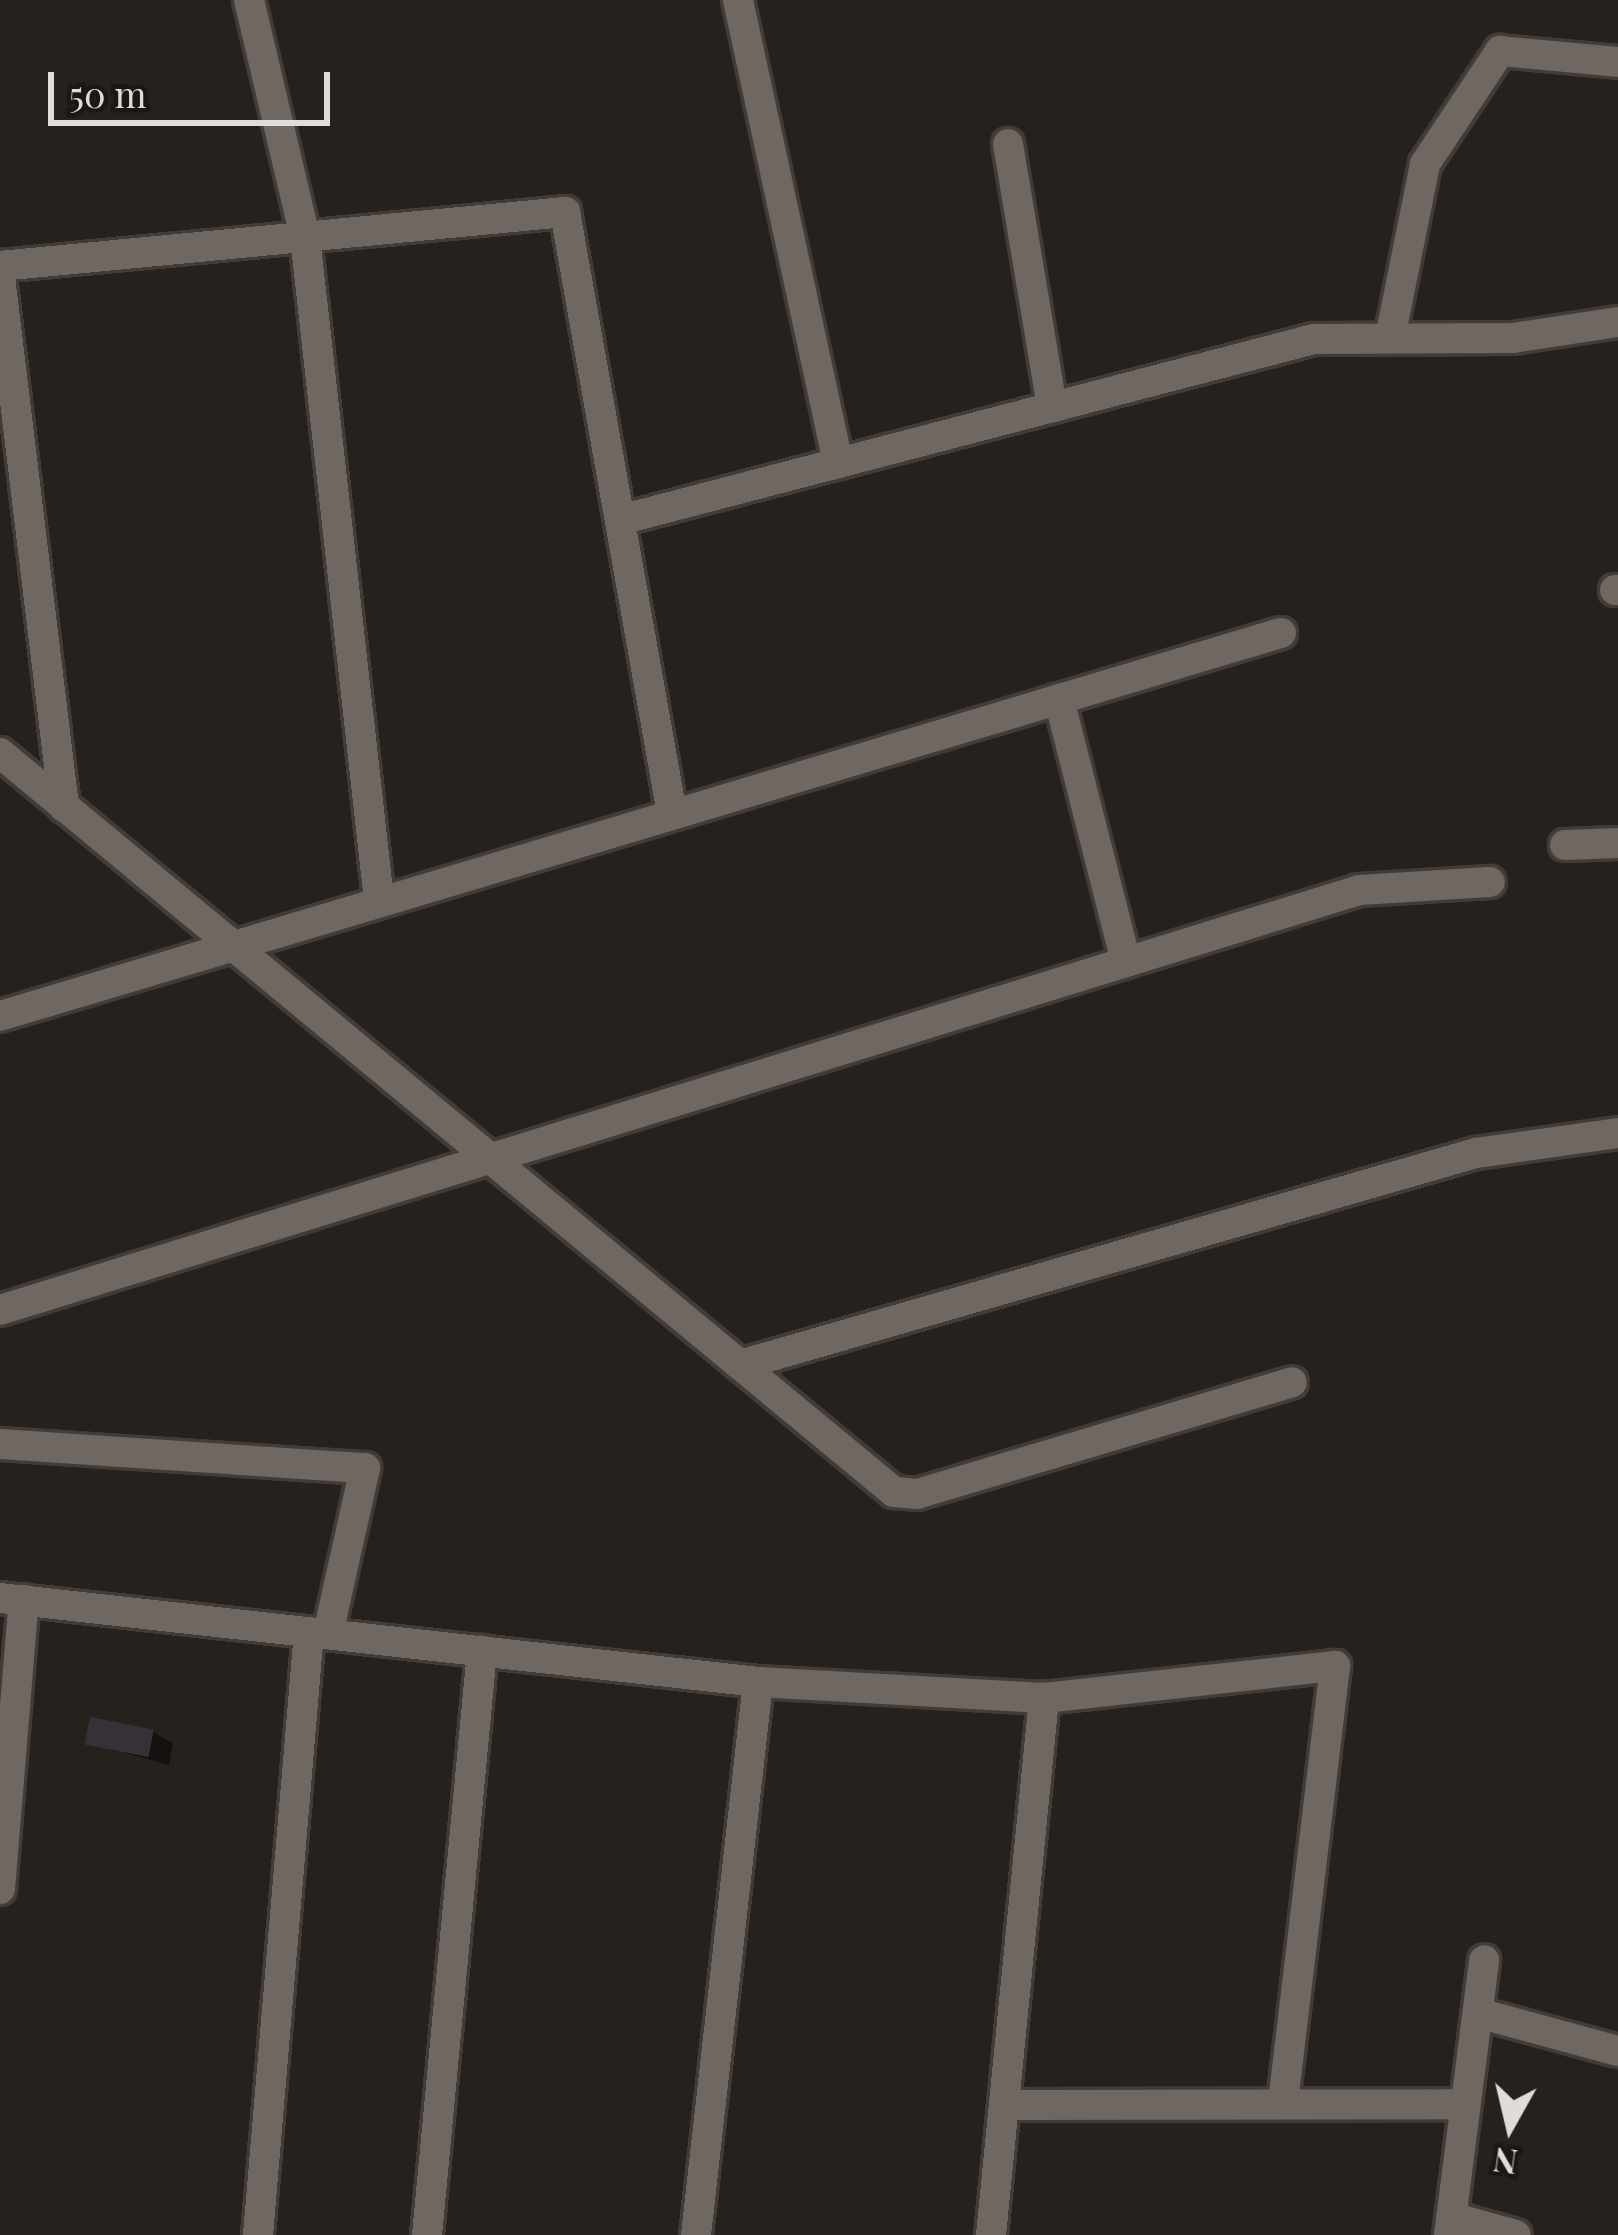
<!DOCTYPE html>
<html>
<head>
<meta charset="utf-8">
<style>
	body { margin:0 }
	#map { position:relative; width:1618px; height:2235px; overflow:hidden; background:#27211d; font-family:"Playfair Display",serif }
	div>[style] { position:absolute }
	.shadow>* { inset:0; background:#0007 }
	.building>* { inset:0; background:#353136; transform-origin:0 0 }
	.roads { filter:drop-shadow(3px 0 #423c39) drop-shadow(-3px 0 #423c39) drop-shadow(0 3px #423c39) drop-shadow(0 -3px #423c39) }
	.minor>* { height:30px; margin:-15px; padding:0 15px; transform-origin:15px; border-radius:15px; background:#6e6762 }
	span { translate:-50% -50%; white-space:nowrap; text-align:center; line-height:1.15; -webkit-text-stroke:10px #1d1714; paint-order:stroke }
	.north { position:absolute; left:1450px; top:2067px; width:120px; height:120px; -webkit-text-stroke:9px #1d1714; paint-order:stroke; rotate:188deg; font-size:33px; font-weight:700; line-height:48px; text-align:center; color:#e0dcd9 }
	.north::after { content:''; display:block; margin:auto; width:42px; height:54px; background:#e0dcd9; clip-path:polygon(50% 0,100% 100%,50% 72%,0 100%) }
	.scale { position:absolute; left:48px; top:72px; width:282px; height:54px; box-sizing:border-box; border:6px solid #e0dcd9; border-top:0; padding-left:15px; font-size:36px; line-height:42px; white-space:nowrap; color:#e0dcd9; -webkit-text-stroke:9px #1d1714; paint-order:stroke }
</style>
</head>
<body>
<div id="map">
	<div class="shadow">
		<i style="clip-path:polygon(153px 1732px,173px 1743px,169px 1765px,88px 1743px)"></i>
	</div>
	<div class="building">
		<i style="left:90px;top:1717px;width:65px;height:28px;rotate:11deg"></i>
	</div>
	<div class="roads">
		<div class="minor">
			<i style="left:249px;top:0;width:244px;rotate:76.7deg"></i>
			<i style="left:305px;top:237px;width:667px;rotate:83.63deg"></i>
			<i style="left:738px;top:0;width:474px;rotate:77.8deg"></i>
			<i style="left:1008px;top:144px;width:267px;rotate:80.5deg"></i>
			<i style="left:0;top:266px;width:568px;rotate:-5.46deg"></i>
			<i style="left:565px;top:212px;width:611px;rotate:79.92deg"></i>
			<i style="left:0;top:277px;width:534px;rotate:83.11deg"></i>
			<i style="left:1390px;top:338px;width:177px;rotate:-78.6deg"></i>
			<i style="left:1425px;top:164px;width:136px;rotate:-56.4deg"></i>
			<i style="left:1500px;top:51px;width:119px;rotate:5.3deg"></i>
			<i style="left:620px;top:520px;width:717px;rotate:-14.62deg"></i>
			<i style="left:1314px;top:339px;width:199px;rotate:-0.3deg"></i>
			<i style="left:1513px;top:338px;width:106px;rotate:-8.7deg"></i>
			<i style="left:1615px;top:590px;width:3px"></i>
			<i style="left:1059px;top:699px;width:271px;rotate:75.7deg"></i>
			<i style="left:0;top:753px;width:1160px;rotate:39.58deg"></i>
			<i style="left:894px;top:1492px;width:23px;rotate:5deg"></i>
			<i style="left:917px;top:1494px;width:391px;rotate:-16.6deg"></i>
			<i style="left:1565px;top:845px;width:53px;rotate:-2.2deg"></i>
			<i style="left:0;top:1016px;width:1337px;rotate:-16.65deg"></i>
			<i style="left:0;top:1310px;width:1422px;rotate:-17.17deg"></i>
			<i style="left:1359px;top:890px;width:131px;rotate:-3.5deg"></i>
			<i style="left:740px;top:1365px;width:766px;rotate:-16.07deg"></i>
			<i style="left:1476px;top:1153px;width:143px;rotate:-8deg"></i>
			<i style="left:0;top:1444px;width:366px;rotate:3.8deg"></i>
			<i style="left:365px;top:1468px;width:170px;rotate:102.6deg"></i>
			<i style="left:0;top:1598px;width:763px;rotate:6.32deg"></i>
			<i style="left:758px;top:1682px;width:286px;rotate:3.2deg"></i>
			<i style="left:1044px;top:1698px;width:293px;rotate:-6.3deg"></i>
			<i style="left:1335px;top:1666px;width:441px;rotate:96.8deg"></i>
			<i style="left:0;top:1889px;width:290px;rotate:-85.3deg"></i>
			<i style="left:1478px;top:2013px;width:145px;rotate:15.2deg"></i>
			<i style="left:1004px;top:2105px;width:461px;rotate:-0.1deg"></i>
			<i style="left:1451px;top:2217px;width:67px;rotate:15.5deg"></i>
			<i style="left:258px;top:2235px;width:605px;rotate:-85.17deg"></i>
			<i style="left:427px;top:2235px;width:587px;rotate:-84.62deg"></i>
			<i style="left:696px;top:2235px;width:556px;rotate:-83.6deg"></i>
			<i style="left:991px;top:2235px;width:540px;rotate:-84.36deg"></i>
			<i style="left:1449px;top:2235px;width:277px;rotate:-82.7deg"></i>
		</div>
	</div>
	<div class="north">N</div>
	<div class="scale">50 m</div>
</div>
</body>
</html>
